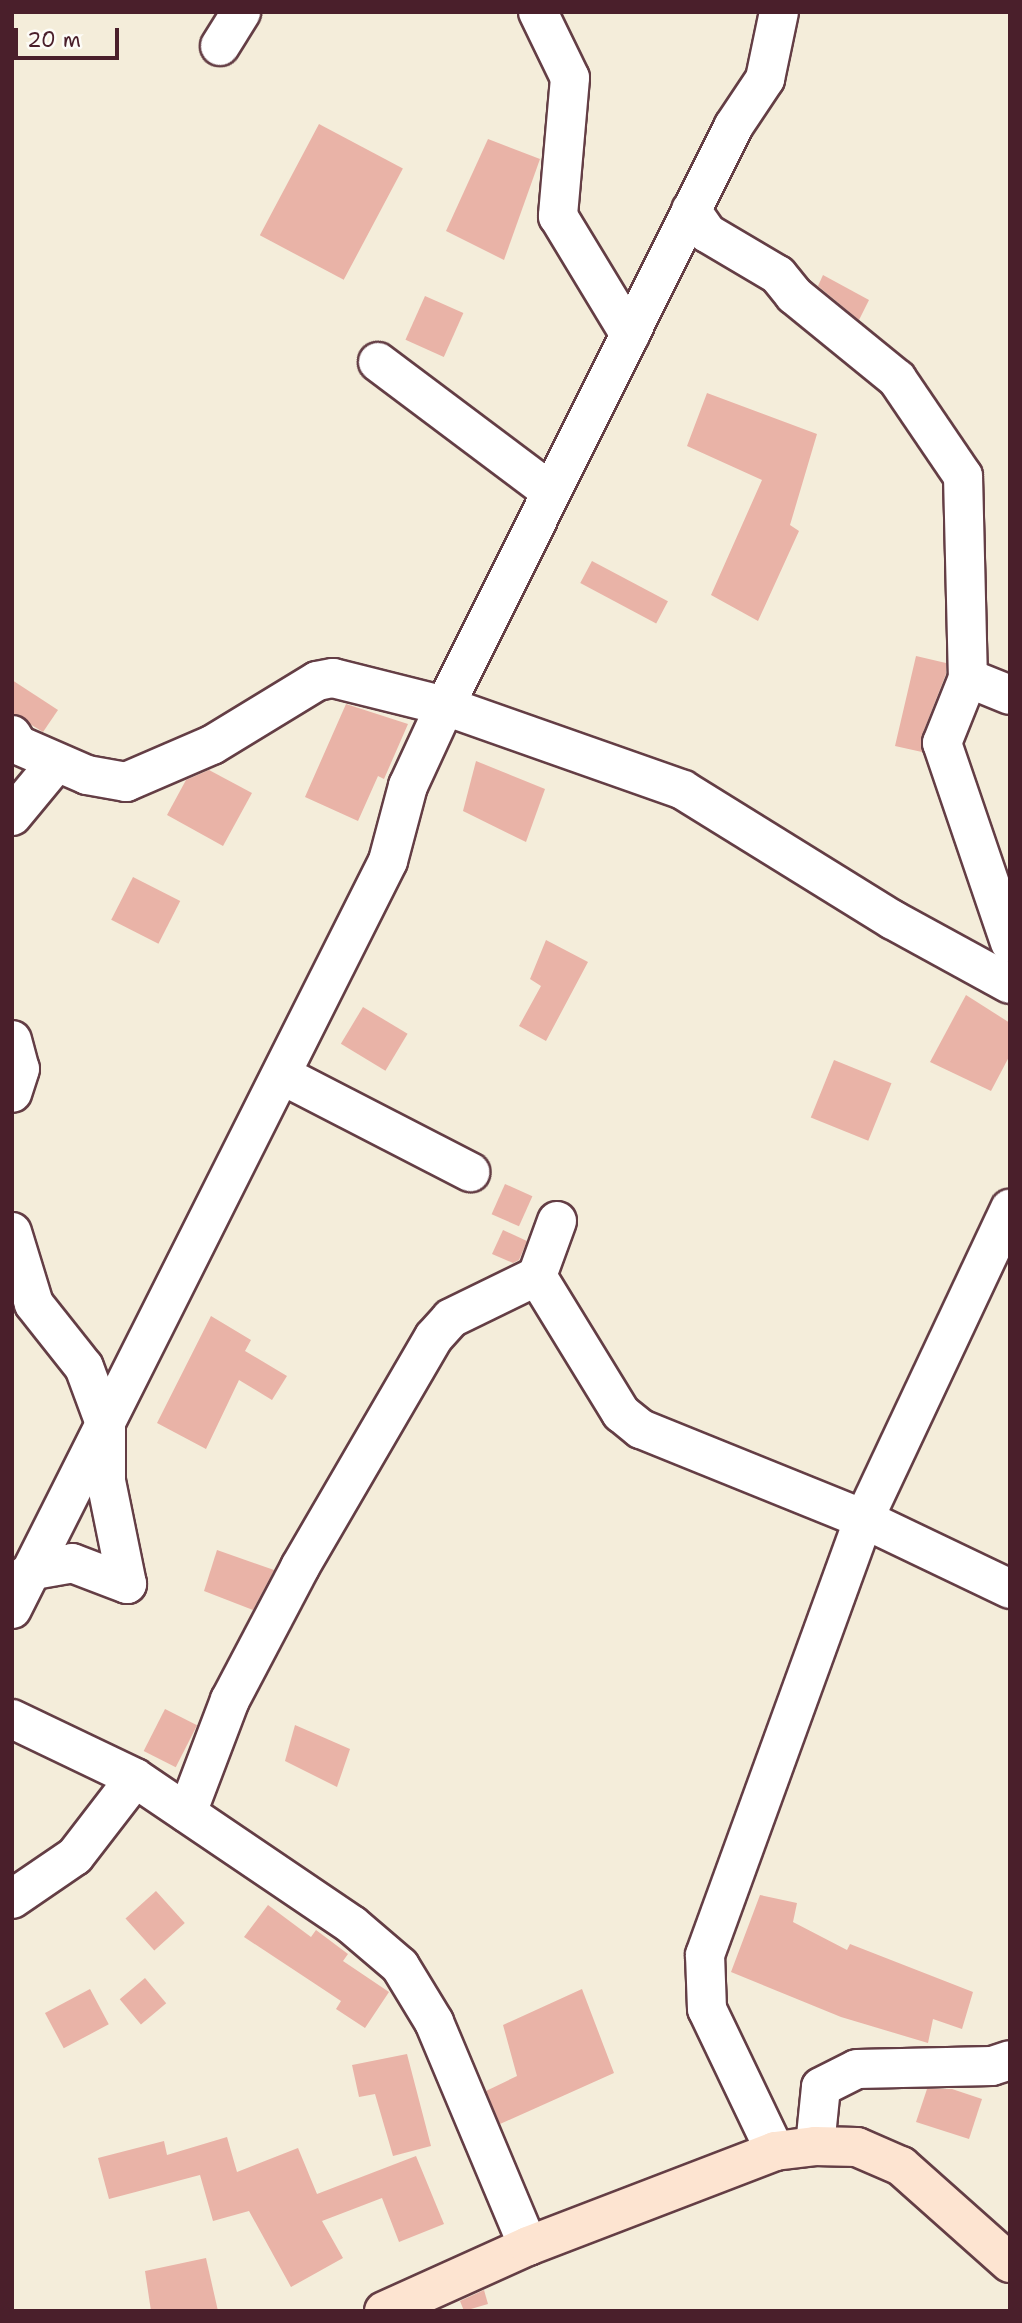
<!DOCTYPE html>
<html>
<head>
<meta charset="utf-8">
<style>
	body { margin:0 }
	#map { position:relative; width:1022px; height:2323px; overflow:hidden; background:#f4edda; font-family:"Shantell Sans",sans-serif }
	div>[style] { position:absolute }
	.building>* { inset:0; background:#e9b3a7; transform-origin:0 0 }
	.roads { filter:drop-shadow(2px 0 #643e45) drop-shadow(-2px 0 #643e45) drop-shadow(0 2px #643e45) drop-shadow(0 -2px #643e45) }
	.street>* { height:38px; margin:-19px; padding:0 19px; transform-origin:19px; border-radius:19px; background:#fff }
	.secondary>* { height:38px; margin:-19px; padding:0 19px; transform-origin:19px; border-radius:19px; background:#fde4d1 }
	span { translate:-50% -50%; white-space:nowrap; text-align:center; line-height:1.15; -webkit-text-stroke:5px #fdfcf7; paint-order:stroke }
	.frame { position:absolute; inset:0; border:14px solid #4a1f2b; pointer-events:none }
	.scale { position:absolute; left:14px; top:28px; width:105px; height:32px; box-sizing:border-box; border:4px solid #4a1f2b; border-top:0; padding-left:9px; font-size:21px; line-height:24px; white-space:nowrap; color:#4a1f2b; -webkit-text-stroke:5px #fdfcf7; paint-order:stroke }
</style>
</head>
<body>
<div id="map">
	<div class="building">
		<i style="left:319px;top:124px;width:95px;height:126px;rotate:28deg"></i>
		<i style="clip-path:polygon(488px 139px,540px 159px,504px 260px,446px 231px)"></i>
		<i style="clip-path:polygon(823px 275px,869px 300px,859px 320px,818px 286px)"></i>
		<i style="left:425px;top:296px;width:42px;height:48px;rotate:24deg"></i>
		<i style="clip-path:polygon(707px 393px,817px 434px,790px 525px,799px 531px,758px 621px,711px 595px,762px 480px,687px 446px)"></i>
		<i style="left:592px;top:561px;width:86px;height:25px;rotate:28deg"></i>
		<i style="clip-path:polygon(916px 656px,946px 663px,946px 674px,922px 735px,922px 752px,895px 746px)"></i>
		<i style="clip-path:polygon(12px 680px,58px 710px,43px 732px,12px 713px)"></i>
		<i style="clip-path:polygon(346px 704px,408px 724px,384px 779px,378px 776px,358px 821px,305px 797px)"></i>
		<i style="clip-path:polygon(476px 761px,545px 789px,526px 842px,463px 811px)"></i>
		<i style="clip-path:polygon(209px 770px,252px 793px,223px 846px,167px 815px,186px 780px)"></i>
		<i style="left:133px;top:877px;width:53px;height:48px;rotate:27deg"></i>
		<i style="clip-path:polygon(546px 940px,588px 962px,546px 1041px,519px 1026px,541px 986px,530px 979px)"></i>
		<i style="clip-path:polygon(966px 995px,1010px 1023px,1010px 1055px,991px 1091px,930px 1062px)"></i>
		<i style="left:363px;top:1007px;width:52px;height:43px;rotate:31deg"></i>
		<i style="left:834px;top:1060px;width:62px;height:62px;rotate:22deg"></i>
		<i style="left:505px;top:1184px;width:30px;height:33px;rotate:24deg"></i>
		<i style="clip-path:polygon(503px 1230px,527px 1241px,519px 1260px,513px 1263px,492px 1254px)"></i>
		<i style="clip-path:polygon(211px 1316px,251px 1340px,245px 1351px,287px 1376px,272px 1400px,239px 1380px,206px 1449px,157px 1423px)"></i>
		<i style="clip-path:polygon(217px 1550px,274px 1570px,253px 1610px,204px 1591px)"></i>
		<i style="left:165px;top:1709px;width:36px;height:47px;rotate:27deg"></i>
		<i style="clip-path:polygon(295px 1725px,350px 1749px,337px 1787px,285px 1761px)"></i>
		<i style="left:156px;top:1891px;width:43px;height:41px;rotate:48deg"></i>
		<i style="clip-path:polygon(760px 1895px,797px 1903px,793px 1922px,847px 1950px,850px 1944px,973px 1992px,962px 2029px,933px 2019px,928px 2043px,841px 2017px,731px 1972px)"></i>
		<i style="clip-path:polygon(268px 1905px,311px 1937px,316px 1930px,348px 1954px,343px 1961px,389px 1992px,365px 2028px,336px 2009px,341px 2001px,244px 1937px)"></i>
		<i style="left:145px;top:1978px;width:33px;height:33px;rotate:50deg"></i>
		<i style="left:90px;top:1989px;width:40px;height:51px;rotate:62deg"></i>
		<i style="clip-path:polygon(582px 1989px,614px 2073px,500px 2124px,486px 2091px,517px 2076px,503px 2025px)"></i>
		<i style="clip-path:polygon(407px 2054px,431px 2146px,393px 2156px,375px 2094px,359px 2097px,352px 2065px)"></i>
		<i style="clip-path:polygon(927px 2089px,952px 2089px,982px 2099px,969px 2139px,916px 2122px)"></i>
		<i style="clip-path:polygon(227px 2137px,237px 2172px,298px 2148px,317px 2194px,416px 2156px,444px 2224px,399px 2242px,382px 2198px,322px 2221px,343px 2258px,291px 2287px,249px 2211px,213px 2221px,200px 2175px,109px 2199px,98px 2158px,164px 2141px,167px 2155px)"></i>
		<i style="clip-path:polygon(206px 2258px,218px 2311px,151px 2311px,145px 2271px)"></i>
		<i style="clip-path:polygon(484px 2290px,488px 2304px,464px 2311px,460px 2301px)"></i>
	</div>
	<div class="roads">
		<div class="street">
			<i style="left:538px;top:12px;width:73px;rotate:64.1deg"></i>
			<i style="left:570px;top:78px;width:139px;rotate:95deg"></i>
			<i style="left:558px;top:216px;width:139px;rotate:58.8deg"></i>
			<i style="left:220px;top:46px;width:40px;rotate:-58deg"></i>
			<i style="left:691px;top:210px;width:28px;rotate:55deg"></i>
			<i style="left:707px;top:233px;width:82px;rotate:30.6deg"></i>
			<i style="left:778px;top:275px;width:26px;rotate:51deg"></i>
			<i style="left:794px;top:295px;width:133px;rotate:39.2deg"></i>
			<i style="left:897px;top:379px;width:117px;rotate:55.8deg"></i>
			<i style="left:963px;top:476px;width:202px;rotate:88.6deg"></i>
			<i style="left:968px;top:678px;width:70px;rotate:111.8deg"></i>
			<i style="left:942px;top:743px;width:211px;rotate:71.2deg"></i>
			<i style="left:378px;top:362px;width:216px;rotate:36.9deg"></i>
			<i style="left:968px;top:678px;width:45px;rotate:22deg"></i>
			<i style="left:12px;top:735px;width:12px;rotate:59deg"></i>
			<i style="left:18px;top:745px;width:75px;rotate:23.5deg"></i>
			<i style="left:87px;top:775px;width:40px;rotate:10deg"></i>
			<i style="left:126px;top:782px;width:94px;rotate:-23.3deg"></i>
			<i style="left:212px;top:745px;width:123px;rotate:-31.4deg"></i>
			<i style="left:317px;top:681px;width:16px;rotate:-11deg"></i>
			<i style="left:333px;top:678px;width:115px;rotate:14deg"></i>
			<i style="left:445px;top:706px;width:252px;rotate:19.4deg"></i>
			<i style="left:683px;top:790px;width:247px;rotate:31.8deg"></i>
			<i style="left:893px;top:920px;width:133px;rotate:28.7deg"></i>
			<i style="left:12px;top:816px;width:69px;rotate:-50.3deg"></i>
			<i style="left:12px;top:1040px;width:30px;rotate:75deg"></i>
			<i style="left:20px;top:1069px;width:25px;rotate:108deg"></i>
			<i style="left:282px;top:1075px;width:212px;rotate:27.3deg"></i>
			<i style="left:557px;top:1221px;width:59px;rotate:110deg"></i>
			<i style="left:537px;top:1276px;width:161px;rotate:58.5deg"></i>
			<i style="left:621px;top:1413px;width:26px;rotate:39deg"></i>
			<i style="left:641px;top:1429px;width:240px;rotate:22deg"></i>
			<i style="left:864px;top:1519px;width:162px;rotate:25.6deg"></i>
			<i style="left:12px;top:1232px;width:75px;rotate:73deg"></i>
			<i style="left:34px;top:1304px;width:80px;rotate:51.6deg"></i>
			<i style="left:84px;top:1367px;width:63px;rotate:69.6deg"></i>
			<i style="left:106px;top:1426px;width:55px;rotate:90deg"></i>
			<i style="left:106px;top:1481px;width:105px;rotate:78.5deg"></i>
			<i style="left:17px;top:1581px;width:20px;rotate:-33deg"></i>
			<i style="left:34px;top:1570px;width:39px;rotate:-10deg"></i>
			<i style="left:72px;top:1563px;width:59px;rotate:20.9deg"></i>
			<i style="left:12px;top:1609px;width:837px;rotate:-63.31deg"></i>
			<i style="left:388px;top:861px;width:78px;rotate:-75.1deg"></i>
			<i style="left:408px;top:786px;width:88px;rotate:-65.2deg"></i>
			<i style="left:445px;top:706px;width:647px;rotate:-63.55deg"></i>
			<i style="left:733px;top:127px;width:58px;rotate:-56.3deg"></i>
			<i style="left:765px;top:79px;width:68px;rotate:-78.2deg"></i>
			<i style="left:12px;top:1719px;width:136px;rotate:25.6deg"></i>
			<i style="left:135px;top:1778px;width:262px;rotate:34.1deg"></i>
			<i style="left:352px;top:1925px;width:63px;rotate:40.5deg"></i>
			<i style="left:400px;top:1966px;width:66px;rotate:58.7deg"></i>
			<i style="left:434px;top:2022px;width:243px;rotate:67.2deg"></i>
			<i style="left:187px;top:1813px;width:121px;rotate:-69.2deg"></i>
			<i style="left:230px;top:1700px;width:150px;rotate:-62.2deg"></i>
			<i style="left:300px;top:1567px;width:266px;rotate:-59.8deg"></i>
			<i style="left:434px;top:1337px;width:25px;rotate:-48deg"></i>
			<i style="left:451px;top:1318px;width:96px;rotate:-26deg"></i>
			<i style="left:12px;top:1899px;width:76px;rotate:-34.3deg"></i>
			<i style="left:75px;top:1856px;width:98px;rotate:-52.4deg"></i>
			<i style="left:815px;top:2146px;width:59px;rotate:-84.2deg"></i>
			<i style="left:821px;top:2087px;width:40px;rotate:-26.6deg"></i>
			<i style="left:857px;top:2069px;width:135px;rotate:-1.3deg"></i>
			<i style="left:992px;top:2066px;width:19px;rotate:-18deg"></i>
			<i style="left:775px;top:2151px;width:157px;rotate:-115.6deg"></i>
			<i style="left:707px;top:2009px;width:54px;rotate:-92.1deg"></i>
			<i style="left:705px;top:1955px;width:464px;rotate:-70deg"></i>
			<i style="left:864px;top:1519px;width:343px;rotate:-64.8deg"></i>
		</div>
		<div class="secondary">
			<i style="left:384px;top:2311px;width:158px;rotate:-24.3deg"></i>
			<i style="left:528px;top:2246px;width:265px;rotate:-21deg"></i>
			<i style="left:775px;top:2151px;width:40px;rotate:-7.1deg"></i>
			<i style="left:815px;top:2146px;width:42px;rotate:1.4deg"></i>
			<i style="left:857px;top:2147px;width:48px;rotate:23.4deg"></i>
			<i style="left:901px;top:2166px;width:146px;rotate:41.7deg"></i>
		</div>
	</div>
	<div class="frame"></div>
	<div class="scale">20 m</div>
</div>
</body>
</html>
